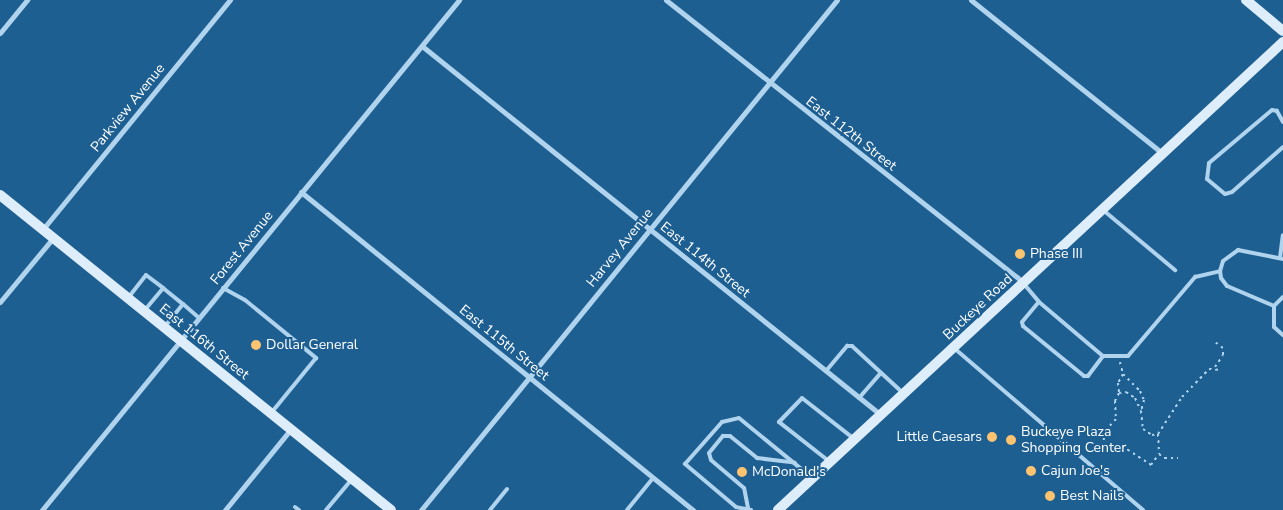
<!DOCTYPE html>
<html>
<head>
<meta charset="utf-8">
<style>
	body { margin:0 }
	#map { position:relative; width:1283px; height:510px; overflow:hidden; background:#1e5f92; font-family:"Nunito Sans",sans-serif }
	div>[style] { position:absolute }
	.path>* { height:2px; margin-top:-1px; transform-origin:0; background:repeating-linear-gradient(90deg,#b0d3ee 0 2.5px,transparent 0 6.5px) }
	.lane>* { height:4px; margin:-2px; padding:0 2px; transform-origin:2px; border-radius:2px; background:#b0d3ee }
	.street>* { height:5px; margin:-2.5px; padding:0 2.5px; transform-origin:2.5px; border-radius:2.5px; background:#b0d3ee }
	.secondary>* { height:10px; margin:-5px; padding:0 5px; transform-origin:5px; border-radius:5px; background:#ddedfa }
	.dots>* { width:14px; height:14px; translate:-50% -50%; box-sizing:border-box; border:2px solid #1e5f92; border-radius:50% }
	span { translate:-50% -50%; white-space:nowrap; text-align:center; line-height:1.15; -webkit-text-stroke:4px #1e5f92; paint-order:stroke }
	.street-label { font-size:14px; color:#fff }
	.poi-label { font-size:14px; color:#fff }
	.left { translate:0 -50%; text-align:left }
	.right { translate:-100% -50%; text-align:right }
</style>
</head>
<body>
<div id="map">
	<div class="path">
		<i style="left:1120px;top:362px;width:12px;rotate:76deg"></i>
		<i style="left:1123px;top:374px;width:24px;rotate:45deg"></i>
		<i style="left:1140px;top:391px;width:10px;rotate:66deg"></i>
		<i style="left:1144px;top:400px;width:11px;rotate:105deg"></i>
		<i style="left:1141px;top:411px;width:18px;rotate:84deg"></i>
		<i style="left:1143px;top:429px;width:11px;rotate:34deg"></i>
		<i style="left:1152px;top:435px;width:6px;rotate:-9deg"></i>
		<i style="left:1158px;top:434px;width:44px;rotate:-57deg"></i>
		<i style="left:1182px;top:397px;width:39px;rotate:-46deg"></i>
		<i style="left:1209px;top:369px;width:13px;rotate:4deg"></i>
		<i style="left:1215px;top:367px;width:14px;rotate:-56deg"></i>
		<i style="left:1223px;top:355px;width:7px;rotate:-90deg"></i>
		<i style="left:1223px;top:348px;width:10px;rotate:-143deg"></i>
		<i style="left:1123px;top:374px;width:10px;rotate:119deg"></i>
		<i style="left:1118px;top:383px;width:10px;rotate:84deg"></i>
		<i style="left:1119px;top:393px;width:7px;rotate:-8deg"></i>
		<i style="left:1126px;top:392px;width:11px;rotate:34deg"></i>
		<i style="left:1135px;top:398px;width:14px;rotate:65deg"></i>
		<i style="left:1119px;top:393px;width:9px;rotate:117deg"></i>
		<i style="left:1115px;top:401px;width:18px;rotate:87deg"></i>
		<i style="left:1116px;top:419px;width:16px;rotate:133deg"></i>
		<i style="left:1105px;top:431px;width:15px;rotate:98deg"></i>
		<i style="left:1103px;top:446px;width:6px;rotate:31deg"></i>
		<i style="left:1108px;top:449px;width:14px;rotate:-12deg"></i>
		<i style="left:1122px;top:446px;width:35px;rotate:33deg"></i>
		<i style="left:1151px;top:465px;width:14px;rotate:-54deg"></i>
		<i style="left:1158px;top:434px;width:20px;rotate:87deg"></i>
		<i style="left:1159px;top:454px;width:6px;rotate:39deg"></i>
		<i style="left:1164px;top:458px;width:14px"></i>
	</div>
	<div class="lane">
		<i style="left:1283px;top:122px;width:13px;rotate:-119deg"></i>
		<i style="left:1277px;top:111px;width:5px;rotate:-169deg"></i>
		<i style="left:1272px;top:110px;width:82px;rotate:139.9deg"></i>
		<i style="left:1209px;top:163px;width:16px;rotate:97deg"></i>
		<i style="left:1207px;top:179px;width:23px;rotate:40deg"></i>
		<i style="left:1225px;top:194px;width:7px;rotate:-16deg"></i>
		<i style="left:1232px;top:192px;width:68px;rotate:-41.4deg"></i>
		<i style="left:1103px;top:210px;width:94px;rotate:39.8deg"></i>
		<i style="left:1280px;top:258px;width:23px;rotate:-83deg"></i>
		<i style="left:1024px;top:284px;width:23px;rotate:50deg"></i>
		<i style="left:1039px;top:302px;width:84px;rotate:40.2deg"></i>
		<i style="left:1103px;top:356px;width:25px;rotate:127deg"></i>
		<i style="left:1088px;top:376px;width:4px;rotate:180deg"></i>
		<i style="left:1084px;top:376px;width:79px;rotate:-140.7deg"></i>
		<i style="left:1023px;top:326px;width:4px;rotate:-104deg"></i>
		<i style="left:1022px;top:322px;width:26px;rotate:-50deg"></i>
		<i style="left:223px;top:288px;width:25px;rotate:29deg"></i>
		<i style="left:245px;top:300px;width:92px;rotate:39.2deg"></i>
		<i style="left:316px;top:358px;width:70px;rotate:129.2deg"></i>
		<i style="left:1283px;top:297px;width:13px;rotate:135deg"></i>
		<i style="left:1274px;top:306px;width:21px;rotate:90deg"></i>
		<i style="left:1274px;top:327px;width:12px;rotate:42deg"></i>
		<i style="left:128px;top:298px;width:29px;rotate:-52deg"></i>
		<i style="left:146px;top:275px;width:21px;rotate:37deg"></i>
		<i style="left:183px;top:304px;width:21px;rotate:41deg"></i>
		<i style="left:1274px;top:306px;width:51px;rotate:-156.9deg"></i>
		<i style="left:1227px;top:286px;width:10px;rotate:-127deg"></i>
		<i style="left:1221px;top:278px;width:7px;rotate:-98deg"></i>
		<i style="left:1220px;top:271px;width:10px;rotate:-73deg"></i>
		<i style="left:1223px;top:261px;width:19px;rotate:-36deg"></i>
		<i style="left:1238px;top:250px;width:46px;rotate:11.3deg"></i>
		<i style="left:144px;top:311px;width:30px;rotate:-50deg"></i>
		<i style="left:163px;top:288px;width:26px;rotate:39deg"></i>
		<i style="left:183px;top:304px;width:28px;rotate:129deg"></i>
		<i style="left:954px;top:348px;width:249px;rotate:40.6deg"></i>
		<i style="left:1103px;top:356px;width:25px"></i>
		<i style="left:1128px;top:356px;width:104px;rotate:-49.7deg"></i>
		<i style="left:1195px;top:277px;width:26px;rotate:-13deg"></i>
		<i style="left:826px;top:371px;width:33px;rotate:-50deg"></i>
		<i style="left:847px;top:346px;width:5px"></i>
		<i style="left:852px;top:346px;width:69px;rotate:42.7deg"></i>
		<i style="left:859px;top:398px;width:33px;rotate:-49deg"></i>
		<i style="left:830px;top:462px;width:65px;rotate:-141.9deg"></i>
		<i style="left:779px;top:422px;width:33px;rotate:-46deg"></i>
		<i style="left:802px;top:398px;width:65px;rotate:38.1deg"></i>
		<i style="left:295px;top:507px;width:5px;rotate:37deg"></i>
		<i style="left:748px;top:508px;width:20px;rotate:-101deg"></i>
		<i style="left:744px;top:488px;width:43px;rotate:-139.7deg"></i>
		<i style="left:711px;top:460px;width:7px;rotate:-106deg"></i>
		<i style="left:709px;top:453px;width:22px;rotate:-51deg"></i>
		<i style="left:723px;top:436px;width:7px"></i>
		<i style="left:730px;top:436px;width:35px;rotate:39deg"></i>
		<i style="left:757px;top:458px;width:38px;rotate:7deg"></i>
		<i style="left:326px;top:510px;width:40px;rotate:-50deg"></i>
		<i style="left:490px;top:510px;width:27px;rotate:-51deg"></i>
		<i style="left:627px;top:510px;width:41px;rotate:-50.9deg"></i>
		<i style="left:751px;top:510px;width:15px;rotate:-169deg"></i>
		<i style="left:736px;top:507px;width:67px;rotate:-139.9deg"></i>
		<i style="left:685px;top:464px;width:56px;rotate:-48.6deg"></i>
		<i style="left:722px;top:422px;width:17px;rotate:-13deg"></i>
		<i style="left:739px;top:418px;width:93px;rotate:39.3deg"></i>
	</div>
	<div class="street">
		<i style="left:666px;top:0;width:456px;rotate:38.3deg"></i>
		<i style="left:971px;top:0;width:246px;rotate:38.7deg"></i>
		<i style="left:0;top:33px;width:43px;rotate:-50.7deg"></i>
		<i style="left:422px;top:46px;width:589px;rotate:38.8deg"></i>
		<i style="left:301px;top:192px;width:505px;rotate:39.05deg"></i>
		<i style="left:43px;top:229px;width:296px;rotate:-50.8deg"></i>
		<i style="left:0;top:302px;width:83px;rotate:-50.4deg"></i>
		<i style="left:42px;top:510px;width:659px;rotate:-50.73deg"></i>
		<i style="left:225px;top:510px;width:103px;rotate:-50.9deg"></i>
		<i style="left:421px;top:510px;width:658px;rotate:-50.8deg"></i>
	</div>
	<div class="secondary">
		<i style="left:1246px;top:0;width:48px;rotate:40deg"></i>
		<i style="left:0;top:195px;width:502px;rotate:38.86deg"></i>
		<i style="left:778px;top:510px;width:689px;rotate:-42.82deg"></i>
	</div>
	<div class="dots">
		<i style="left:1020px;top:254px;background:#fcc370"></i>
		<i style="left:256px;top:345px;background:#fcc370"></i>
		<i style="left:992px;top:437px;background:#fcc370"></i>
		<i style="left:1011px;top:440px;background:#fcc370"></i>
		<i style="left:1031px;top:471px;background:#fcc370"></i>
		<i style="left:742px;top:472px;background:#fcc370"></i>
		<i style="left:1050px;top:496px;background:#fcc370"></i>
	</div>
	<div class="street-label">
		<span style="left:128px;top:108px;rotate:-51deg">Parkview Avenue</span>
		<span style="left:851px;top:134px;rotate:38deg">East 112th Street</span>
		<span style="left:242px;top:248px;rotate:-51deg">Forest Avenue</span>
		<span style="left:620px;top:248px;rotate:-51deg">Harvey Avenue</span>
		<span style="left:705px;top:260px;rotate:39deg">East 114th Street</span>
		<span style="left:978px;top:307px;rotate:-43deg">Buckeye Road</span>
		<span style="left:204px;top:342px;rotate:39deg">East 116th Street</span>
		<span style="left:504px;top:343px;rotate:39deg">East 115th Street</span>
	</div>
	<div class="poi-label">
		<span class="left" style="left:1030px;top:254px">Phase III</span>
		<span class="left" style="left:266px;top:345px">Dollar General</span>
		<span class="left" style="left:1021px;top:440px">Buckeye Plaza<br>Shopping Center</span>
		<span class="right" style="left:982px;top:437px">Little Caesars</span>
		<span class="left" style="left:1041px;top:471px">Cajun Joe's</span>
		<span class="left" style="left:752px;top:472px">McDonald's</span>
		<span class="left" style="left:1060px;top:496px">Best Nails</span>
	</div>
</div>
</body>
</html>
